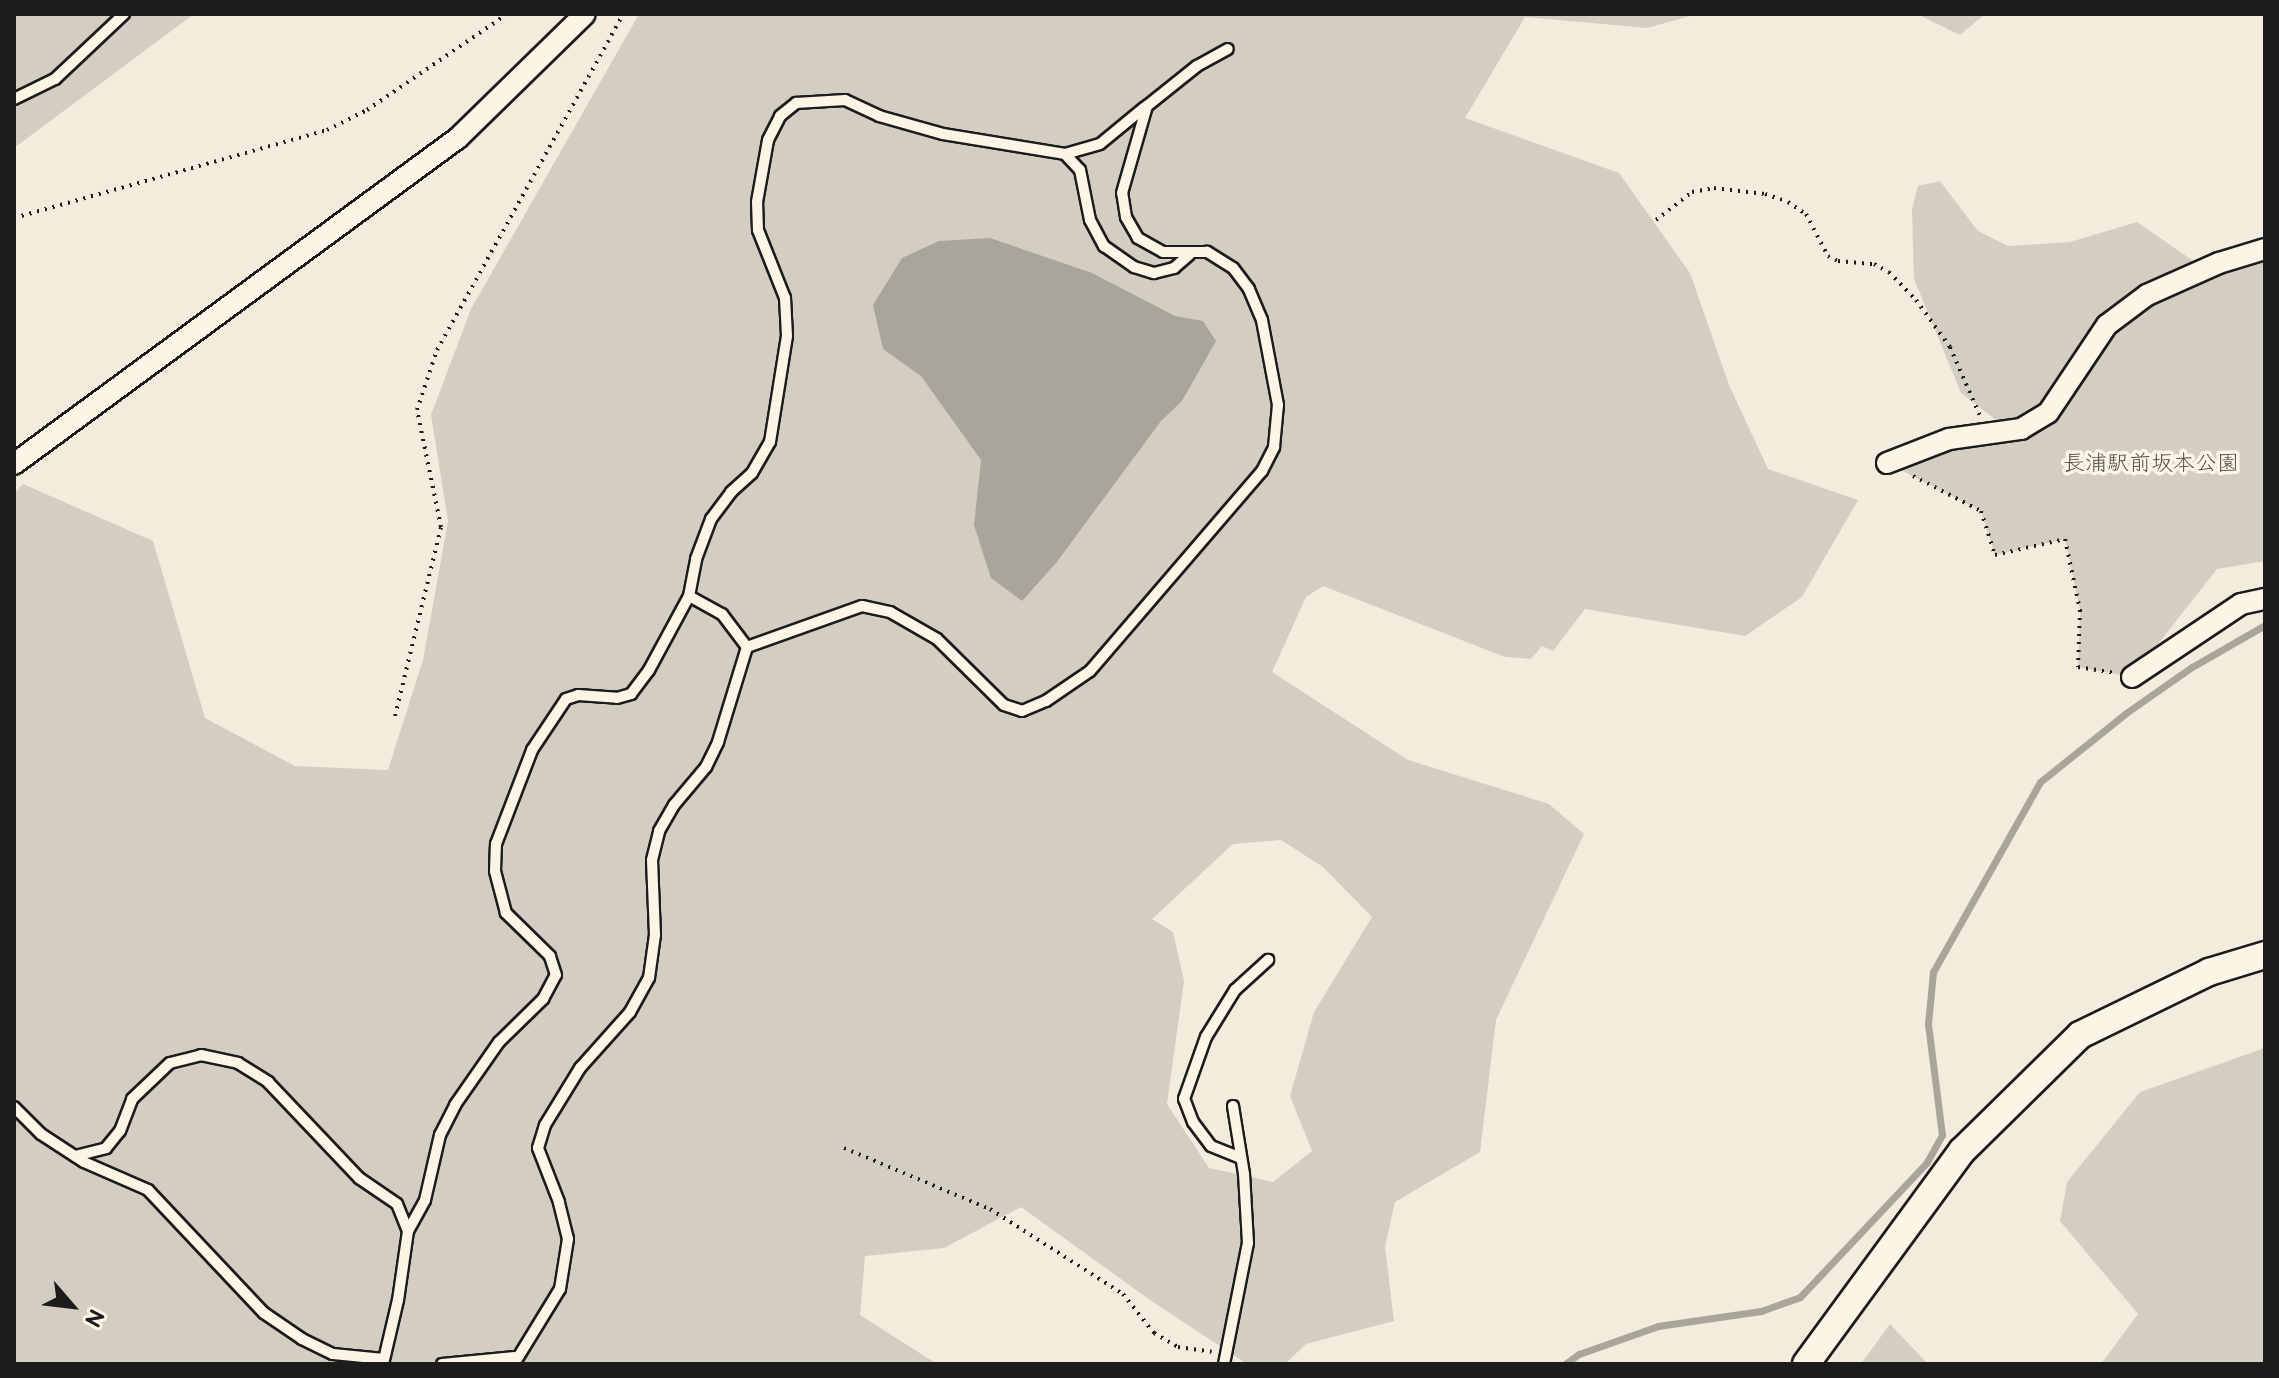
<!DOCTYPE html>
<html>
<head>
<meta charset="utf-8">
<style>
	body { margin:0 }
	#map { position:relative; width:2279px; height:1378px; overflow:hidden; background:#f3ecdd; font-family:"Balsamiq Sans","Klee One",sans-serif }
	div>[style] { position:absolute }
	.green>* { inset:0; background:#d3cec1 }
	.water>* { inset:0; background:#aaa59b }
	.stream>* { height:7px; margin:-3.5px; padding:0 3.5px; transform-origin:3.5px; border-radius:3.5px; background:#aaa59b }
	.path>* { height:4px; margin-top:-2px; transform-origin:0; background:repeating-linear-gradient(90deg,#1c1c1c 0 2px,transparent 0 8px) }
	.roads { filter:drop-shadow(2px 0 #1c1c1c) drop-shadow(-2px 0 #1c1c1c) drop-shadow(0 2px #1c1c1c) drop-shadow(0 -2px #1c1c1c) }
	.service>* { height:10px; margin:-5px; padding:0 5px; transform-origin:5px; border-radius:5px; background:#fcf5e5 }
	.minor>* { height:20px; margin:-10px; padding:0 10px; transform-origin:10px; border-radius:10px; background:#fcf5e5 }
	.tertiary>* { height:26px; margin:-13px; padding:0 13px; transform-origin:13px; border-radius:13px; background:#fcf5e5 }
	span { translate:-50% -50%; white-space:nowrap; text-align:center; line-height:1.15; -webkit-text-stroke:7px #fcf5e5; paint-order:stroke }
	.park-label { font-size:22px; color:#53514e }
	.frame { position:absolute; inset:0; border:16px solid #1c1c1c; pointer-events:none }
	.north { position:absolute; left:32px; top:1266px; width:80px; height:80px; -webkit-text-stroke:6px #fcf5e5; paint-order:stroke; rotate:118deg; font-size:22px; font-weight:700; line-height:32px; text-align:center; color:#1c1c1c }
	.north::after { content:''; display:block; margin:auto; width:28px; height:36px; background:#1c1c1c; clip-path:polygon(50% 0,100% 100%,50% 72%,0 100%) }
</style>
</head>
<body>
<div id="map">
	<div class="green">
		<i style="clip-path:polygon(14px 14px,194px 14px,14px 148px)"></i>
		<i style="clip-path:polygon(evenodd,639px 14px,1697px 14px,1647px 28px,1525px 17px,1465px 118px,1619px 173px,1690px 273px,1729px 385px,1768px 469px,1858px 500px,1802px 597px,1745px 636px,1585px 609px,1553px 651px,1542px 646px,1531px 659px,1505px 657px,1323px 586px,1306px 597px,1272px 672px,1408px 760px,1549px 804px,1584px 834px,1496px 1020px,1480px 1152px,1395px 1202px,1385px 1247px,1394px 1321px,1306px 1344px,1285px 1364px,1247px 1364px,1150px 1300px,1021px 1207px,944px 1248px,865px 1256px,860px 1315px,937px 1364px,14px 1364px,14px 493px,23px 484px,153px 541px,205px 718px,295px 766px,388px 770px,423px 660px,448px 521px,431px 415px,471px 309px,639px 14px,1281px 840px,1323px 867px,1372px 917px,1314px 1012px,1290px 1096px,1312px 1151px,1273px 1182px,1209px 1168px,1167px 1104px,1184px 981px,1173px 932px,1152px 919px,1233px 844px,1281px 840px)"></i>
		<i style="clip-path:polygon(1917px 14px,1985px 14px,1960px 35px)"></i>
		<i style="clip-path:polygon(1940px 181px,1978px 231px,2008px 246px,2070px 242px,2137px 222px,2205px 269px,2265px 249px,2265px 561px,2217px 569px,2132px 677px,2078px 667px,2080px 610px,2065px 539px,1995px 555px,1981px 511px,1887px 463px,2009px 430px,1961px 393px,1914px 279px,1912px 210px,1918px 186px)"></i>
		<i style="clip-path:polygon(2265px 1048px,2265px 1364px,2101px 1364px,2138px 1314px,2060px 1221px,2067px 1182px,2140px 1092px)"></i>
		<i style="clip-path:polygon(1890px 1324px,1928px 1364px,1861px 1364px)"></i>
	</div>
	<div class="water">
		<i style="clip-path:polygon(990px 238px,1092px 273px,1175px 316px,1203px 321px,1216px 341px,1182px 401px,1161px 421px,1056px 563px,1022px 601px,991px 578px,974px 525px,981px 460px,921px 376px,883px 349px,873px 305px,902px 258px,939px 241px)"></i>
	</div>
	<div class="stream">
		<i style="left:1565px;top:1364px;width:17px;rotate:-36deg"></i>
		<i style="left:1579px;top:1354px;width:84px;rotate:-19.5deg"></i>
		<i style="left:1658px;top:1326px;width:104px;rotate:-8.3deg"></i>
		<i style="left:1761px;top:1311px;width:41px;rotate:-19.7deg"></i>
		<i style="left:1800px;top:1297px;width:185px;rotate:-46.7deg"></i>
		<i style="left:1927px;top:1162px;width:31px;rotate:-61deg"></i>
		<i style="left:1942px;top:1135px;width:112px;rotate:-97.2deg"></i>
		<i style="left:1928px;top:1024px;width:52px;rotate:-84.5deg"></i>
		<i style="left:1933px;top:972px;width:218px;rotate:-60.6deg"></i>
		<i style="left:2040px;top:782px;width:110px;rotate:-38.7deg"></i>
		<i style="left:2126px;top:713px;width:80px;rotate:-34.9deg"></i>
		<i style="left:2192px;top:667px;width:84px;rotate:-29.9deg"></i>
	</div>
	<div class="path">
		<i style="left:14px;top:218px;width:325px;rotate:-15.7deg"></i>
		<i style="left:327px;top:130px;width:45px;rotate:-26.6deg"></i>
		<i style="left:367px;top:110px;width:170px;rotate:-34.4deg"></i>
		<i style="left:1656px;top:220px;width:46px;rotate:-37.9deg"></i>
		<i style="left:1692px;top:192px;width:22px;rotate:-10deg"></i>
		<i style="left:1714px;top:188px;width:51px;rotate:6.7deg"></i>
		<i style="left:1765px;top:194px;width:24px;rotate:19deg"></i>
		<i style="left:1788px;top:202px;width:22px;rotate:34deg"></i>
		<i style="left:1806px;top:214px;width:47px;rotate:62.4deg"></i>
		<i style="left:1828px;top:256px;width:11px;rotate:27deg"></i>
		<i style="left:1838px;top:261px;width:36px;rotate:5deg"></i>
		<i style="left:1874px;top:264px;width:17px;rotate:28deg"></i>
		<i style="left:1889px;top:272px;width:39px;rotate:46deg"></i>
		<i style="left:1916px;top:300px;width:58px;rotate:54.1deg"></i>
		<i style="left:1950px;top:347px;width:75px;rotate:66.5deg"></i>
		<i style="left:1913px;top:476px;width:76px;rotate:27.2deg"></i>
		<i style="left:1981px;top:511px;width:46px;rotate:72.3deg"></i>
		<i style="left:1995px;top:555px;width:72px;rotate:-12.9deg"></i>
		<i style="left:2065px;top:539px;width:73px;rotate:78.1deg"></i>
		<i style="left:2080px;top:610px;width:57px;rotate:92deg"></i>
		<i style="left:2078px;top:667px;width:36px;rotate:9deg"></i>
		<i style="left:395px;top:716px;width:195px;rotate:-76.3deg"></i>
		<i style="left:441px;top:527px;width:119px;rotate:-101.6deg"></i>
		<i style="left:417px;top:410px;width:63px;rotate:-71.6deg"></i>
		<i style="left:437px;top:350px;width:384px;rotate:-61deg"></i>
		<i style="left:844px;top:1148px;width:158px;rotate:22.7deg"></i>
		<i style="left:990px;top:1209px;width:158px;rotate:32.6deg"></i>
		<i style="left:1123px;top:1294px;width:50px;rotate:51.5deg"></i>
		<i style="left:1154px;top:1333px;width:28px;rotate:30deg"></i>
		<i style="left:1178px;top:1347px;width:34px;rotate:8deg"></i>
	</div>
	<div class="roads">
		<div class="service">
			<i style="left:14px;top:99px;width:46px;rotate:-26deg"></i>
			<i style="left:55px;top:79px;width:95px;rotate:-43.3deg"></i>
			<i style="left:1065px;top:154px;width:22px;rotate:47deg"></i>
			<i style="left:1080px;top:170px;width:51px;rotate:78.7deg"></i>
			<i style="left:1090px;top:220px;width:30px;rotate:62deg"></i>
			<i style="left:1104px;top:246px;width:37px;rotate:35deg"></i>
			<i style="left:1134px;top:267px;width:21px;rotate:17deg"></i>
			<i style="left:1154px;top:273px;width:21px;rotate:-14deg"></i>
			<i style="left:1174px;top:268px;width:20px;rotate:-41deg"></i>
			<i style="left:689px;top:596px;width:38px;rotate:29deg"></i>
			<i style="left:722px;top:614px;width:41px;rotate:52.9deg"></i>
			<i style="left:14px;top:1107px;width:38px;rotate:45deg"></i>
			<i style="left:41px;top:1134px;width:51px;rotate:33.1deg"></i>
			<i style="left:84px;top:1162px;width:70px;rotate:23.6deg"></i>
			<i style="left:148px;top:1190px;width:169px;rotate:46.7deg"></i>
			<i style="left:264px;top:1313px;width:46px;rotate:34.4deg"></i>
			<i style="left:302px;top:1339px;width:34px;rotate:26deg"></i>
			<i style="left:333px;top:1354px;width:51px;rotate:5.6deg"></i>
			<i style="left:75px;top:1156px;width:32px;rotate:-14deg"></i>
			<i style="left:106px;top:1148px;width:22px;rotate:-51deg"></i>
			<i style="left:120px;top:1131px;width:34px;rotate:-69deg"></i>
			<i style="left:132px;top:1099px;width:52px;rotate:-43.5deg"></i>
			<i style="left:170px;top:1063px;width:32px;rotate:-14deg"></i>
			<i style="left:201px;top:1055px;width:38px;rotate:12deg"></i>
			<i style="left:238px;top:1063px;width:36px;rotate:32deg"></i>
			<i style="left:268px;top:1082px;width:132px;rotate:46.5deg"></i>
			<i style="left:359px;top:1178px;width:46px;rotate:34.4deg"></i>
			<i style="left:397px;top:1204px;width:29px;rotate:68deg"></i>
			<i style="left:408px;top:1231px;width:70px;rotate:98.2deg"></i>
			<i style="left:398px;top:1300px;width:66px;rotate:103.2deg"></i>
			<i style="left:1241px;top:1158px;width:32px;rotate:-158deg"></i>
			<i style="left:1211px;top:1146px;width:30px;rotate:-127deg"></i>
			<i style="left:1193px;top:1122px;width:25px;rotate:-111deg"></i>
			<i style="left:1184px;top:1099px;width:66px;rotate:-70.5deg"></i>
			<i style="left:1206px;top:1037px;width:55px;rotate:-58.3deg"></i>
			<i style="left:1235px;top:990px;width:45px;rotate:-42.3deg"></i>
			<i style="left:408px;top:1231px;width:35px;rotate:-61deg"></i>
			<i style="left:425px;top:1200px;width:67px;rotate:-77deg"></i>
			<i style="left:440px;top:1135px;width:34px;rotate:-63deg"></i>
			<i style="left:455px;top:1105px;width:77px;rotate:-55.1deg"></i>
			<i style="left:499px;top:1042px;width:62px;rotate:-44.3deg"></i>
			<i style="left:543px;top:999px;width:27px;rotate:-62deg"></i>
			<i style="left:556px;top:975px;width:20px;rotate:-108deg"></i>
			<i style="left:550px;top:956px;width:62px;rotate:-135.7deg"></i>
			<i style="left:506px;top:913px;width:43px;rotate:-104.7deg"></i>
			<i style="left:495px;top:871px;width:27px;rotate:-88deg"></i>
			<i style="left:496px;top:844px;width:101px;rotate:-69deg"></i>
			<i style="left:532px;top:750px;width:61px;rotate:-56.3deg"></i>
			<i style="left:566px;top:699px;width:13px;rotate:-18deg"></i>
			<i style="left:578px;top:695px;width:39px;rotate:4deg"></i>
			<i style="left:617px;top:698px;width:15px;rotate:-16deg"></i>
			<i style="left:631px;top:694px;width:30px;rotate:-53deg"></i>
			<i style="left:649px;top:670px;width:84px;rotate:-61.6deg"></i>
			<i style="left:689px;top:596px;width:38px;rotate:-79deg"></i>
			<i style="left:696px;top:559px;width:43px;rotate:-69.4deg"></i>
			<i style="left:711px;top:519px;width:34px;rotate:-53deg"></i>
			<i style="left:731px;top:492px;width:28px;rotate:-42deg"></i>
			<i style="left:752px;top:473px;width:36px;rotate:-60deg"></i>
			<i style="left:770px;top:442px;width:107px;rotate:-80.9deg"></i>
			<i style="left:787px;top:336px;width:38px;rotate:-93deg"></i>
			<i style="left:785px;top:298px;width:73px;rotate:-111.7deg"></i>
			<i style="left:758px;top:230px;width:28px;rotate:-92deg"></i>
			<i style="left:757px;top:202px;width:63px;rotate:-79.9deg"></i>
			<i style="left:768px;top:140px;width:27px;rotate:-63deg"></i>
			<i style="left:780px;top:116px;width:21px;rotate:-39deg"></i>
			<i style="left:796px;top:103px;width:49px;rotate:-3.5deg"></i>
			<i style="left:845px;top:100px;width:38px;rotate:25deg"></i>
			<i style="left:879px;top:116px;width:66px;rotate:15.7deg"></i>
			<i style="left:943px;top:134px;width:124px;rotate:9.3deg"></i>
			<i style="left:1065px;top:154px;width:36px;rotate:-16deg"></i>
			<i style="left:1100px;top:144px;width:58px;rotate:-39.4deg"></i>
			<i style="left:442px;top:1364px;width:73px;rotate:-5.5deg"></i>
			<i style="left:514px;top:1364px;width:88px;rotate:-58.5deg"></i>
			<i style="left:560px;top:1289px;width:51px;rotate:-80.9deg"></i>
			<i style="left:568px;top:1239px;width:38px;rotate:-104deg"></i>
			<i style="left:559px;top:1202px;width:58px;rotate:-111.3deg"></i>
			<i style="left:538px;top:1148px;width:24px;rotate:-73deg"></i>
			<i style="left:545px;top:1125px;width:67px;rotate:-58.4deg"></i>
			<i style="left:580px;top:1068px;width:75px;rotate:-48.2deg"></i>
			<i style="left:630px;top:1012px;width:39px;rotate:-61deg"></i>
			<i style="left:649px;top:978px;width:43px;rotate:-82.1deg"></i>
			<i style="left:655px;top:935px;width:75px;rotate:-92.3deg"></i>
			<i style="left:652px;top:860px;width:30px;rotate:-76deg"></i>
			<i style="left:659px;top:831px;width:30px;rotate:-60deg"></i>
			<i style="left:674px;top:805px;width:50px;rotate:-49.9deg"></i>
			<i style="left:706px;top:767px;width:28px;rotate:-64deg"></i>
			<i style="left:718px;top:742px;width:99px;rotate:-73deg"></i>
			<i style="left:747px;top:647px;width:122px;rotate:-19.6deg"></i>
			<i style="left:862px;top:606px;width:29px;rotate:12deg"></i>
			<i style="left:890px;top:612px;width:54px;rotate:29.9deg"></i>
			<i style="left:937px;top:639px;width:94px;rotate:44.6deg"></i>
			<i style="left:1004px;top:705px;width:19px;rotate:18deg"></i>
			<i style="left:1022px;top:711px;width:26px;rotate:-23deg"></i>
			<i style="left:1046px;top:701px;width:53px;rotate:-34.3deg"></i>
			<i style="left:1090px;top:671px;width:264px;rotate:-49.3deg"></i>
			<i style="left:1262px;top:471px;width:27px;rotate:-63deg"></i>
			<i style="left:1274px;top:447px;width:42px;rotate:-84.6deg"></i>
			<i style="left:1278px;top:405px;width:86px;rotate:-100.7deg"></i>
			<i style="left:1262px;top:320px;width:34px;rotate:-113deg"></i>
			<i style="left:1249px;top:289px;width:26px;rotate:-127deg"></i>
			<i style="left:1233px;top:268px;width:31px;rotate:-148deg"></i>
			<i style="left:1207px;top:252px;width:44px;rotate:180deg"></i>
			<i style="left:1163px;top:252px;width:29px;rotate:-151deg"></i>
			<i style="left:1138px;top:238px;width:24px;rotate:-120deg"></i>
			<i style="left:1126px;top:217px;width:24px;rotate:-99deg"></i>
			<i style="left:1122px;top:193px;width:91px;rotate:-74deg"></i>
			<i style="left:1147px;top:106px;width:64px;rotate:-38.7deg"></i>
			<i style="left:1197px;top:66px;width:35px;rotate:-29deg"></i>
			<i style="left:1224px;top:1364px;width:123px;rotate:-78.8deg"></i>
			<i style="left:1248px;top:1243px;width:69px;rotate:-93.3deg"></i>
			<i style="left:1244px;top:1174px;width:69px;rotate:-99.2deg"></i>
		</div>
		<div class="minor">
			<i style="left:1887px;top:463px;width:66px;rotate:-21.2deg"></i>
			<i style="left:1949px;top:439px;width:73px;rotate:-7.9deg"></i>
			<i style="left:2021px;top:429px;width:31px;rotate:-31deg"></i>
			<i style="left:2048px;top:413px;width:106px;rotate:-56.2deg"></i>
			<i style="left:2107px;top:325px;width:50px;rotate:-36.9deg"></i>
			<i style="left:2147px;top:295px;width:79px;rotate:-24deg"></i>
			<i style="left:2219px;top:263px;width:48px;rotate:-16.9deg"></i>
			<i style="left:14px;top:464px;width:551px;rotate:-36.29deg"></i>
			<i style="left:458px;top:138px;width:177px;rotate:-44.3deg"></i>
			<i style="left:2132px;top:677px;width:131px;rotate:-33.8deg"></i>
			<i style="left:2241px;top:604px;width:25px;rotate:-12deg"></i>
		</div>
		<div class="tertiary">
			<i style="left:1806px;top:1364px;width:264px;rotate:-53.8deg"></i>
			<i style="left:1962px;top:1151px;width:165px;rotate:-44.5deg"></i>
			<i style="left:2080px;top:1035px;width:144px;rotate:-26deg"></i>
			<i style="left:2209px;top:972px;width:59px;rotate:-16.9deg"></i>
		</div>
	</div>
	<div class="park-label">
		<span style="left:2151px;top:464px">長浦駅前坂本公園</span>
	</div>
	<div class="frame"></div>
	<div class="north">N</div>
</div>
</body>
</html>
